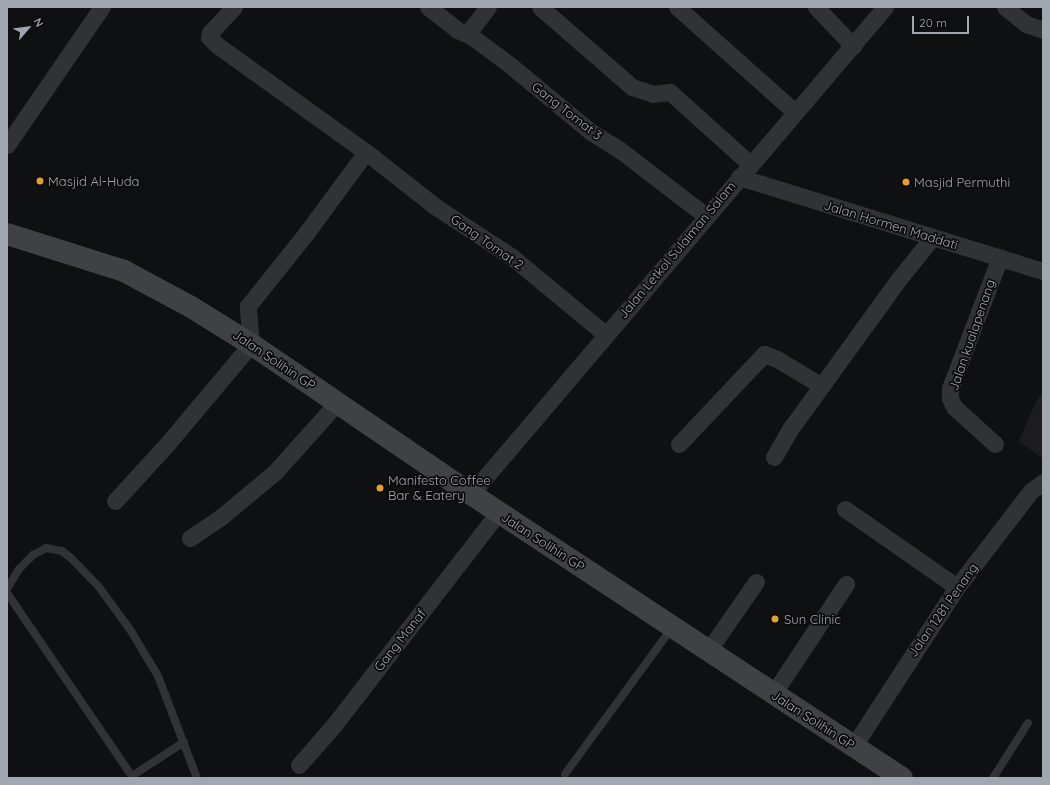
<!DOCTYPE html>
<html>
<head>
<meta charset="utf-8">
<style>
	body { margin:0 }
	#map { position:relative; width:1050px; height:785px; overflow:hidden; background:#0f1011; font-family:Quicksand,sans-serif }
	div>[style] { position:absolute }
	.built>* { inset:0; background:#1c1c1e }
	.service>* { height:8px; margin:-4px; padding:0 4px; transform-origin:4px; border-radius:4px; background:#313235 }
	.minor>* { height:17px; margin:-8.5px; padding:0 8.5px; transform-origin:8.5px; border-radius:8.5px; background:#313235 }
	.secondary>* { height:22px; margin:-11px; padding:0 11px; transform-origin:11px; border-radius:11px; background:#3f4145 }
	.dots>* { width:11px; height:11px; translate:-50% -50%; box-sizing:border-box; border:2px solid #0b0b0c; border-radius:50% }
	span { translate:-50% -50%; white-space:nowrap; text-align:center; line-height:1.15; -webkit-text-stroke:3.5px #0b0b0c; paint-order:stroke }
	.street-label { font-size:13px; color:#a1a7b1 }
	.poi-label { font-size:13px; color:#a1a7b1 }
	.left { translate:0 -50%; text-align:left }
	.frame { position:absolute; inset:0; border:8px solid #a1a7b1; pointer-events:none }
	.north { position:absolute; left:8px; top:8px; width:40px; height:40px; -webkit-text-stroke:3px #0b0b0c; paint-order:stroke; rotate:62deg; font-size:11px; font-weight:700; line-height:16px; text-align:center; color:#a1a7b1 }
	.north::after { content:''; display:block; margin:auto; width:14px; height:18px; background:#a1a7b1; clip-path:polygon(50% 0,100% 100%,50% 72%,0 100%) }
	.scale { position:absolute; left:912px; top:16px; width:57px; height:18px; box-sizing:border-box; border:2px solid #a1a7b1; border-top:0; padding-left:5px; font-size:12px; line-height:14px; white-space:nowrap; color:#a1a7b1; -webkit-text-stroke:3px #0b0b0c; paint-order:stroke }
</style>
</head>
<body>
<div id="map">
	<div class="built">
		<i style="clip-path:polygon(1043px 392px,1043px 459px,1019px 441px,1035px 403px)"></i>
	</div>
	<div class="service">
		<i style="left:7px;top:589px;width:23px;rotate:-59deg"></i>
		<i style="left:19px;top:569px;width:20px;rotate:-45deg"></i>
		<i style="left:33px;top:555px;width:15px;rotate:-28deg"></i>
		<i style="left:46px;top:548px;width:16px;rotate:11deg"></i>
		<i style="left:62px;top:551px;width:11px;rotate:38deg"></i>
		<i style="left:71px;top:558px;width:40px;rotate:46deg"></i>
		<i style="left:99px;top:587px;width:54px;rotate:54deg"></i>
		<i style="left:131px;top:631px;width:52px;rotate:59deg"></i>
		<i style="left:158px;top:676px;width:109px;rotate:69.1deg"></i>
		<i style="left:7px;top:593px;width:224px;rotate:55.7deg"></i>
		<i style="left:565px;top:774px;width:181px;rotate:-53.8deg"></i>
		<i style="left:132px;top:776px;width:62px;rotate:-33.2deg"></i>
		<i style="left:993px;top:778px;width:65px;rotate:-57.5deg"></i>
	</div>
	<div class="minor">
		<i style="left:234px;top:7px;width:35px;rotate:133deg"></i>
		<i style="left:210px;top:33px;width:4px;rotate:104deg"></i>
		<i style="left:209px;top:37px;width:11px;rotate:45deg"></i>
		<i style="left:217px;top:45px;width:183px;rotate:35.7deg"></i>
		<i style="left:366px;top:152px;width:89px;rotate:38.2deg"></i>
		<i style="left:436px;top:207px;width:91px;rotate:33.3deg"></i>
		<i style="left:512px;top:257px;width:121px;rotate:39.6deg"></i>
		<i style="left:428px;top:7px;width:37px;rotate:38deg"></i>
		<i style="left:457px;top:30px;width:15px;rotate:23deg"></i>
		<i style="left:471px;top:36px;width:49px;rotate:36.6deg"></i>
		<i style="left:510px;top:65px;width:105px;rotate:39.6deg"></i>
		<i style="left:591px;top:132px;width:34px;rotate:32deg"></i>
		<i style="left:620px;top:150px;width:108px;rotate:37.5deg"></i>
		<i style="left:540px;top:7px;width:122px;rotate:41deg"></i>
		<i style="left:632px;top:87px;width:22px;rotate:18deg"></i>
		<i style="left:653px;top:94px;width:17px;rotate:-7deg"></i>
		<i style="left:670px;top:92px;width:108px;rotate:42deg"></i>
		<i style="left:677px;top:7px;width:158px;rotate:41.7deg"></i>
		<i style="left:816px;top:7px;width:54px;rotate:46.5deg"></i>
		<i style="left:1005px;top:7px;width:27px;rotate:39deg"></i>
		<i style="left:1026px;top:24px;width:18px;rotate:19deg"></i>
		<i style="left:467px;top:34px;width:34px;rotate:-52deg"></i>
		<i style="left:7px;top:145px;width:168px;rotate:-55.5deg"></i>
		<i style="left:739px;top:177px;width:318px;rotate:17.2deg"></i>
		<i style="left:679px;top:444px;width:124px;rotate:-46.6deg"></i>
		<i style="left:764px;top:354px;width:14px;rotate:21deg"></i>
		<i style="left:777px;top:359px;width:52px;rotate:31deg"></i>
		<i style="left:995px;top:444px;width:55px;rotate:-137.9deg"></i>
		<i style="left:954px;top:407px;width:10px;rotate:-114deg"></i>
		<i style="left:950px;top:398px;width:10px;rotate:-90deg"></i>
		<i style="left:950px;top:388px;width:140px;rotate:-69.1deg"></i>
		<i style="left:774px;top:457px;width:34px;rotate:-60deg"></i>
		<i style="left:791px;top:428px;width:183px;rotate:-54.1deg"></i>
		<i style="left:898px;top:280px;width:54px;rotate:-51deg"></i>
		<i style="left:471px;top:494px;width:639px;rotate:-49.63deg"></i>
		<i style="left:115px;top:501px;width:79px;rotate:-47.6deg"></i>
		<i style="left:168px;top:443px;width:129px;rotate:-50deg"></i>
		<i style="left:251px;top:344px;width:38px;rotate:-95deg"></i>
		<i style="left:248px;top:306px;width:95px;rotate:-51.4deg"></i>
		<i style="left:307px;top:232px;width:99px;rotate:-53.6deg"></i>
		<i style="left:845px;top:509px;width:136px;rotate:34.9deg"></i>
		<i style="left:190px;top:538px;width:37px;rotate:-34deg"></i>
		<i style="left:221px;top:517px;width:70px;rotate:-39.8deg"></i>
		<i style="left:275px;top:472px;width:93px;rotate:-48.1deg"></i>
		<i style="left:708px;top:651px;width:84px;rotate:-55.2deg"></i>
		<i style="left:773px;top:694px;width:132px;rotate:-56.4deg"></i>
		<i style="left:853px;top:747px;width:191px;rotate:-57deg"></i>
		<i style="left:957px;top:587px;width:121px;rotate:-52.4deg"></i>
		<i style="left:1031px;top:491px;width:15px;rotate:-37deg"></i>
		<i style="left:299px;top:765px;width:53px;rotate:-48.8deg"></i>
		<i style="left:334px;top:725px;width:268px;rotate:-52.3deg"></i>
	</div>
	<div class="secondary">
		<i style="left:7px;top:234px;width:123px;rotate:17.5deg"></i>
		<i style="left:124px;top:271px;width:76px;rotate:28.2deg"></i>
		<i style="left:191px;top:307px;width:70px;rotate:31.7deg"></i>
		<i style="left:251px;top:344px;width:266px;rotate:34.3deg"></i>
		<i style="left:471px;top:494px;width:516px;rotate:33.38deg"></i>
	</div>
	<div class="dots">
		<i style="left:40px;top:181px;background:#e69d32"></i>
		<i style="left:906px;top:182px;background:#e69d32"></i>
		<i style="left:380px;top:488px;background:#e69d32"></i>
		<i style="left:775px;top:619px;background:#e69d32"></i>
	</div>
	<div class="street-label">
		<span style="left:567px;top:111px;rotate:38deg">Gang Tomat 3</span>
		<span style="left:891px;top:225px;rotate:17deg">Jalan Hormen Maddati</span>
		<span style="left:487px;top:242px;rotate:35deg">Gang Tomat 2</span>
		<span style="left:677px;top:250px;rotate:-50deg">Jalan Letkol Sulaiman Salam</span>
		<span style="left:972px;top:335px;rotate:-71deg">Jalan kualapenang</span>
		<span style="left:274px;top:360px;rotate:34deg">Jalan Solihin GP</span>
		<span style="left:543px;top:542px;rotate:33deg">Jalan Solihin GP</span>
		<span style="left:943px;top:610px;rotate:-55deg">Jalan 1281 Penang</span>
		<span style="left:400px;top:640px;rotate:-52deg">Gang Manaf</span>
		<span style="left:813px;top:720px;rotate:33deg">Jalan Solihin GP</span>
	</div>
	<div class="poi-label">
		<span class="left" style="left:48px;top:181px">Masjid Al-Huda</span>
		<span class="left" style="left:914px;top:182px">Masjid Permuthi</span>
		<span class="left" style="left:388px;top:488px">Manifesto Coffee<br>Bar &amp; Eatery</span>
		<span class="left" style="left:784px;top:619px">Sun Clinic</span>
	</div>
	<div class="frame"></div>
	<div class="north">N</div>
	<div class="scale">20 m</div>
</div>
</body>
</html>
